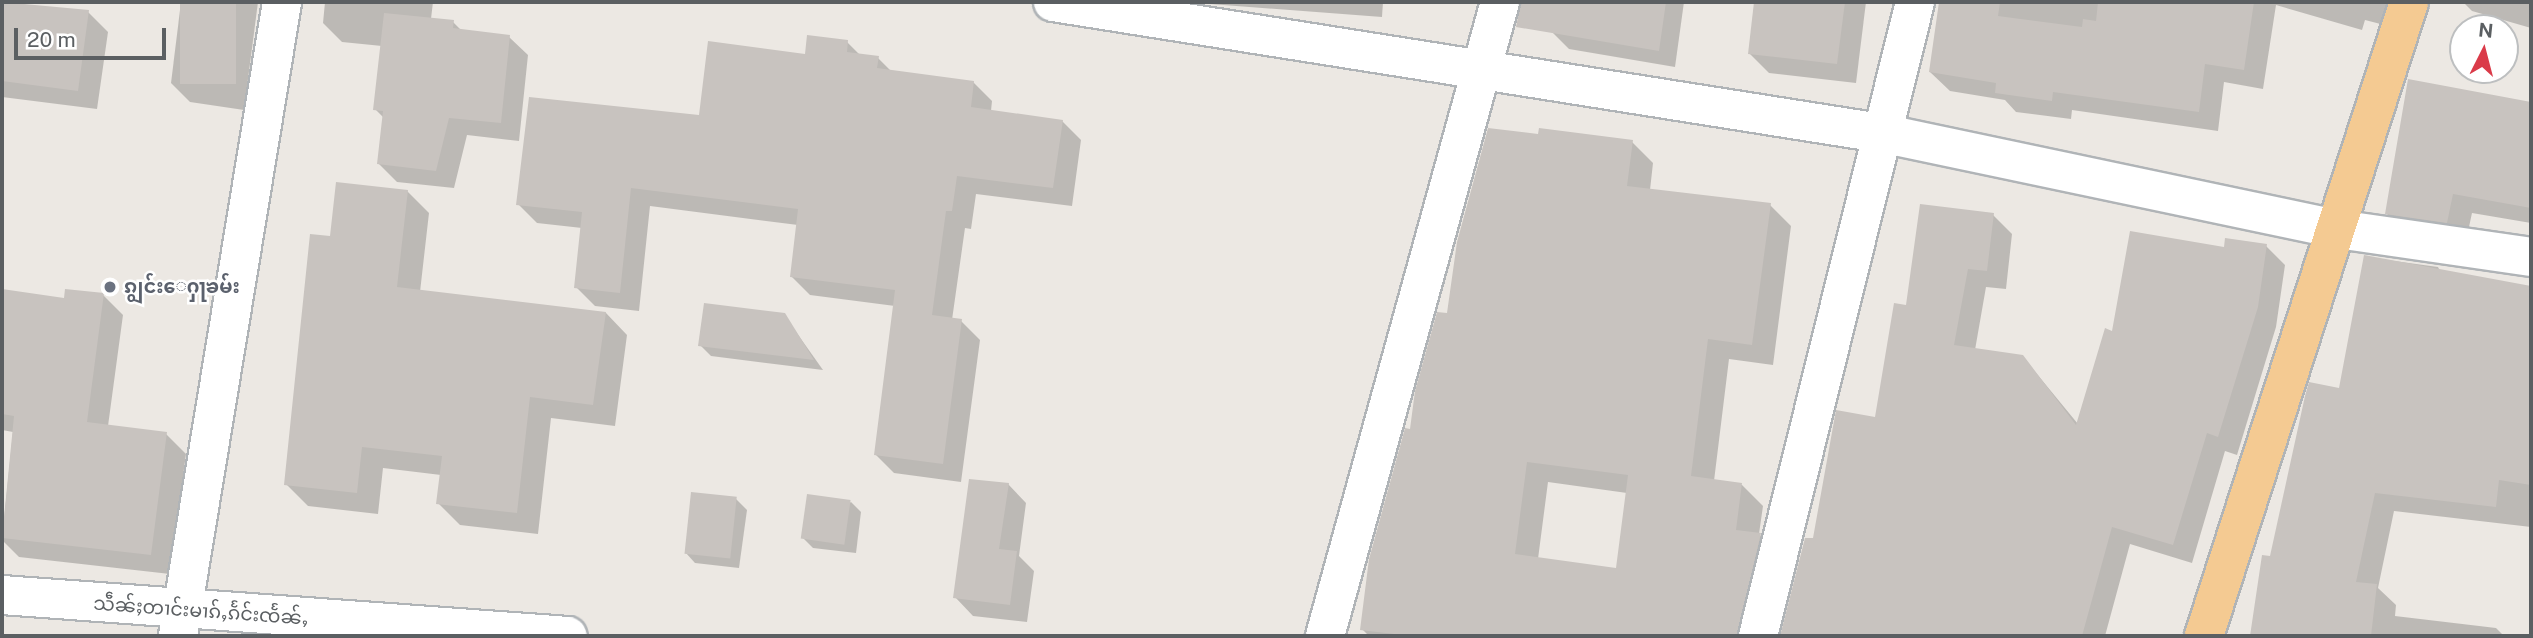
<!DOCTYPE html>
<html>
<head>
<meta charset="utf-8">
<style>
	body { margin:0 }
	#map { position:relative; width:2533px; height:638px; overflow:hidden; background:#ece8e3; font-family:"Public Sans","Noto Sans Myanmar",sans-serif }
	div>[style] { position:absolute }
	.shadow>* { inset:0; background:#0003 }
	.building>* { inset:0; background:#c8c3bf; transform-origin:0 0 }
	.roads { filter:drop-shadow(2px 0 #b0b4b7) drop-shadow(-2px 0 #b0b4b7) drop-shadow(0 2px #b0b4b7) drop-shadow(0 -2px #b0b4b7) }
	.minor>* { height:38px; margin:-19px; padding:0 19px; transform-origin:19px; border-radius:19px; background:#fff }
	.highway>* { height:38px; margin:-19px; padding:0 19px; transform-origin:19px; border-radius:19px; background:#f4ca92 }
	.dots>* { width:19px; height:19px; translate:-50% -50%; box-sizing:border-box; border:4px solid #fff; border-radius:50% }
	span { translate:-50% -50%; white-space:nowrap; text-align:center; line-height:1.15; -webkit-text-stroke:5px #fff; paint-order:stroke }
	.worship-label { font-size:19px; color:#5b616d; font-weight:700 }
	.left { translate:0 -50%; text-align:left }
	.street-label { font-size:19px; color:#5b5f62 }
	.frame { position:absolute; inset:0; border:4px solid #5b5f62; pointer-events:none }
	.north { position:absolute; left:2449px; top:14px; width:70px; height:70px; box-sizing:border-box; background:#fff; border:2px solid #bdbfc0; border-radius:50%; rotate:6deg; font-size:19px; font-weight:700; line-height:28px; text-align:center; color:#5b5f62 }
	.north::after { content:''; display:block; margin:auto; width:24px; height:32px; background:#da3b49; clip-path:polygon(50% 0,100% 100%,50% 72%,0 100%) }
	.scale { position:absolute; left:14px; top:28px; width:152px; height:32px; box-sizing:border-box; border:4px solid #5b5f62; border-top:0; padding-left:9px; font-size:21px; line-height:24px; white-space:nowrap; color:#5b5f62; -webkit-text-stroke:5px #fff; paint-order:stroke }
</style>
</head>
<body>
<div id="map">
	<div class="shadow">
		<i style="clip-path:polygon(2px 2px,88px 12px,108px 32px,97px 109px,2px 97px)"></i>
		<i style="clip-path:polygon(181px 2px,258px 2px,244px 110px,190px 102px,171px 83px)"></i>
		<i style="clip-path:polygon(325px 2px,433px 2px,431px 19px,453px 22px,462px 31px,509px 37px,528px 55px,519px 141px,467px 135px,454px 188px,397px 182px,379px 164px,384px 118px,375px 109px,382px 46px,342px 42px,323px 23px)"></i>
		<i style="clip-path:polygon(1184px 2px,1383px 2px,1382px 17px)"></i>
		<i style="clip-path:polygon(1557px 2px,1684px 2px,1675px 67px,1569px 49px,1552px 32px)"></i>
		<i style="clip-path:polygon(1756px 2px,1866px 2px,1856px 83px,1769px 73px,1750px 54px)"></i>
		<i style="clip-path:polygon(1941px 2px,2408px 2px,2400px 29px,2365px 20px,2362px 30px,2276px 5px,2263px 89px,2224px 82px,2218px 131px,2072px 110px,2071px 119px,2016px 112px,2005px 100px,1950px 91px,1930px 72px)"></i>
		<i style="clip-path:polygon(2463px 2px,2531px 2px,2531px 28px,2472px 11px)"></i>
		<i style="clip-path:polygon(847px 42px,861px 56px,878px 58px,892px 72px,973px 82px,992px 101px,991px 111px,1062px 121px,1081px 140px,1072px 206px,976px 194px,971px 229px,965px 228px,952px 320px,961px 321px,980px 340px,961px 482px,894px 473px,875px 454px,895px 306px,810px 295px,791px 276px,798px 225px,650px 206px,639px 311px,595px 306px,576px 287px,582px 228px,537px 223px,518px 204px,700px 117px,806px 56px)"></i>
		<i style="clip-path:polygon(2521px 111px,2531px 113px,2531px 223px,2472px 213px,2466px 241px,2405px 232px,2386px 213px)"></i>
		<i style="clip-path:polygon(evenodd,1632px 142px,1653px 163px,1650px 190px,1770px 205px,1791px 226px,1773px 365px,1729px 359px,1714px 481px,1742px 485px,1763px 506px,1759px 534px,1781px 556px,1763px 636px,1369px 636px,1362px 629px,1412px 431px,1449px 315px,1632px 142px,1548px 482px,1627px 493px,1617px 570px,1538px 559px,1548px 482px)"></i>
		<i style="clip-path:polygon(407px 191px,429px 213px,420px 292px,606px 313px,627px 335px,615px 426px,551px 418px,538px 534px,460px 525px,438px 503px,441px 475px,383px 468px,378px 514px,308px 506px,286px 484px,332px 238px)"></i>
		<i style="clip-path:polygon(1993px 215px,2012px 234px,2006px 289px,1986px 287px,1975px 350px,2023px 357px,2078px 424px,2114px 333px,2225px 249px,2266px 246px,2285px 265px,2276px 327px,2237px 455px,2225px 451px,2192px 563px,2130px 544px,2105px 636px,1781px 636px,1806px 539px,1814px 540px,1876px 419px,1908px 307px)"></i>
		<i style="clip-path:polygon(2365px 257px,2438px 267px,2487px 366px,2531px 372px,2531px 527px,2394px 511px,2378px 588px,2396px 605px,2395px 616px,2496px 628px,2504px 636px,2251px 636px,2263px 557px,2271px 558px,2340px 391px)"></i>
		<i style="clip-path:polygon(2px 291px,66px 300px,103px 295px,123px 315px,108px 426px,166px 434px,186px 454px,170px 574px,19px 557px,2px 540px,13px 432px,2px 430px)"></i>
		<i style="clip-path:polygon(784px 315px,823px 370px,711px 356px,700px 345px)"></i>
		<i style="clip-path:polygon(1008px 484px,1026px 503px,1019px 556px,1034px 571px,1027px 622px,973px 616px,955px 597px)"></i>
		<i style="clip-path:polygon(736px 499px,747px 510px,739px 568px,695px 563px,685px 552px)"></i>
		<i style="clip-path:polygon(851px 502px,861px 512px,856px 553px,813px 548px,802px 537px)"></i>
	</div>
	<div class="building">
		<i style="clip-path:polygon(2px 2px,89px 10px,78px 91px,2px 81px)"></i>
		<i style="left:180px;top:2px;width:56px;height:82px"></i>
		<i style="clip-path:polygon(1521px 2px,1666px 2px,1659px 51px,1516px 27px)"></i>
		<i style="clip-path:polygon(1754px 2px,1845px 2px,1837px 64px,1748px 54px)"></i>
		<i style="clip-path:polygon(1939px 2px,2000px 2px,1998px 16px,2082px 27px,2083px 19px,2096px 21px,2098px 2px,2254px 2px,2244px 70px,2205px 64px,2199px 112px,2053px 92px,2052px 101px,1995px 93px,1996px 83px,1929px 72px)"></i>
		<i style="clip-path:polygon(384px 13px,454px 20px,453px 28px,510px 35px,501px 123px,449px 118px,436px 171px,377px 164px,383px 111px,373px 110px)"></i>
		<i style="clip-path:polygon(807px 35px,848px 40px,847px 52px,879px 56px,877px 68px,974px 81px,971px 107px,1063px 120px,1053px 188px,957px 176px,952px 211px,946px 211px,932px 315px,962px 319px,943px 464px,874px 455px,895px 290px,790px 277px,798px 209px,631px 188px,620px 293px,574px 288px,582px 212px,516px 205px,529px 97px,699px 115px,708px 41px,805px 54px)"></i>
		<i style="clip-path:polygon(2408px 79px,2531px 102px,2531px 208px,2453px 194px,2447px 223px,2385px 214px)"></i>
		<i style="clip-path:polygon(evenodd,1488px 128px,1538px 134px,1539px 128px,1633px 140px,1627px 186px,1771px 203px,1752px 345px,1708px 339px,1691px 476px,1742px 483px,1736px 530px,1761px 533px,1737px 636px,1411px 636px,1360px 630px,1369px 559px,1405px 428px,1410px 429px,1415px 391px,1437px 312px,1447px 313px,1457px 242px,1488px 128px,1527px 462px,1628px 475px,1616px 568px,1515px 554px,1527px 462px)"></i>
		<i style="clip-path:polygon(336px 182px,408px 190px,397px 287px,606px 312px,593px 405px,530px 397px,517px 513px,436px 504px,442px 456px,362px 447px,357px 493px,284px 485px,310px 234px,330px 236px)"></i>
		<i style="clip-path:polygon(1920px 204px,1994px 213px,1987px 271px,1968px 269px,1954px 345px,2023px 355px,2076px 425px,2105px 328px,2112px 331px,2130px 231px,2224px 247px,2225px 238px,2267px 244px,2258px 307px,2218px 437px,2207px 433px,2173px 545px,2112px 527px,2082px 636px,1780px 636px,1805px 538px,1813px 538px,1836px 410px,1875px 417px,1894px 303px,1906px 305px)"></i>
		<i style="clip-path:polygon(2364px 255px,2531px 286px,2531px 485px,2499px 480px,2496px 507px,2375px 493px,2356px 582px,2377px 584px,2371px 636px,2250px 636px,2262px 555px,2270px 556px,2305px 396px,2309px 382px,2339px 388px)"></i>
		<i style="clip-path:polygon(2px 289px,64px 298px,65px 289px,104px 293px,87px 422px,167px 432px,151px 555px,2px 538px,14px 416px,2px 414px)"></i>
		<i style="clip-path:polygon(704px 303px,785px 313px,814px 360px,698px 346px)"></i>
		<i style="clip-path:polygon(969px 479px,1009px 483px,999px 549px,1017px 551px,1010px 605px,953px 598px)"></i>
		<i style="left:691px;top:492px;width:46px;height:62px;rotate:6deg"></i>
		<i style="left:807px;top:494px;width:44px;height:45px;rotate:8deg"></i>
	</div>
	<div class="roads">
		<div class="minor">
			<i style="left:1053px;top:2px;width:843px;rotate:9deg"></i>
			<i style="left:1886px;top:134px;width:461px;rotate:11.9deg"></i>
			<i style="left:2337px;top:229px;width:196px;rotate:8.2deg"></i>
			<i style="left:2px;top:595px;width:567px;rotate:4.14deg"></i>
			<i style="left:178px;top:636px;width:642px;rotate:-80.68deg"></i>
			<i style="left:1325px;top:636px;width:658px;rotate:-74.57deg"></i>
			<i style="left:1758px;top:636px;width:653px;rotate:-76.09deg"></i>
		</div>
		<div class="highway">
			<i style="left:2204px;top:636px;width:666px;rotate:-72.08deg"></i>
		</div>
	</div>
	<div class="dots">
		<i style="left:110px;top:287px;background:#6b7280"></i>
	</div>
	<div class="worship-label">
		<span class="left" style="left:124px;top:287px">ၵျွင်းေႁႃၶမ်း</span>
	</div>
	<div class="street-label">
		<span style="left:201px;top:611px;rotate:4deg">သဵၼ်ႈတၢင်းမၢၵ်ႇၵႅင်းၸႅၼ်ႇ</span>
	</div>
	<div class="frame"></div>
	<div class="north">N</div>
	<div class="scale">20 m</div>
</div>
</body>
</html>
